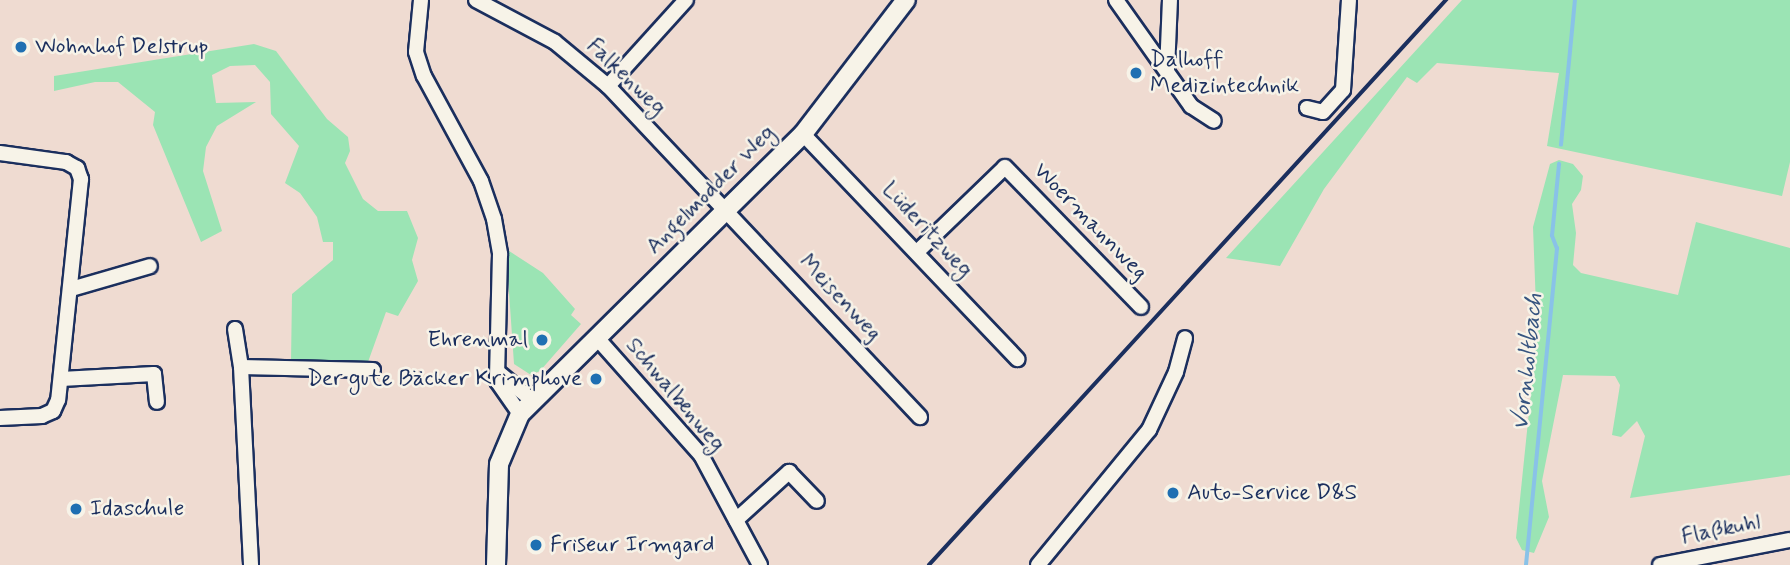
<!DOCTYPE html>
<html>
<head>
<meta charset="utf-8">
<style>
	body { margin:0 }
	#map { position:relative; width:1790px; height:565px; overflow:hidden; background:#efdbd1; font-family:Mynerve,sans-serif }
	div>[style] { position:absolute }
	.green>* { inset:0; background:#9be4b4 }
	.stream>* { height:3.5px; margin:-1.75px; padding:0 1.75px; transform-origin:1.75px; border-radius:1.75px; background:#89c2e8 }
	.roads { filter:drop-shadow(2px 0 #1b2f5e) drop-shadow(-2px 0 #1b2f5e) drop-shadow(0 2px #1b2f5e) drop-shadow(0 -2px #1b2f5e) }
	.minor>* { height:14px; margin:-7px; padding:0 7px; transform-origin:7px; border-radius:7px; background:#f7f3e8 }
	.tertiary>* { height:18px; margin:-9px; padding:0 9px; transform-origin:9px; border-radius:9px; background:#f7f3e8 }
	.rail>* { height:3.5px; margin:-1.75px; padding:0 1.75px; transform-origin:1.75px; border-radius:1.75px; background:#1b2f5e }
	.dots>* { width:19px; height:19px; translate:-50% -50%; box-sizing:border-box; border:4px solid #f7f3e8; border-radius:50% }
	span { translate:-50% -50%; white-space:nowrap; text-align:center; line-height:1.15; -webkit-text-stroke:5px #f7f3e8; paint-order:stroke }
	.poi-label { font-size:23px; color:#1b2f5e }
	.left { translate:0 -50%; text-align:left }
	.right { translate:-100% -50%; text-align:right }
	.street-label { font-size:23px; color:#1b2f5e }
	.water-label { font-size:24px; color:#365480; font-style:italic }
</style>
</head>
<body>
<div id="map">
	<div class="green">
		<i style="clip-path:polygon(1462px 0,1790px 0,1790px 162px,1782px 196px,1547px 146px,1559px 73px,1437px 63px,1417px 83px,1407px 77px,1324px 189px,1280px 266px,1226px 258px)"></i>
		<i style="clip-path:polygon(254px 44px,276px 51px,327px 119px,348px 137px,350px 151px,345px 163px,363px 199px,378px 211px,407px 211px,418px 238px,412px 260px,418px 281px,398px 316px,386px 312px,368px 362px,291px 361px,292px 294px,333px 260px,333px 242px,323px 242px,317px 217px,300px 193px,285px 183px,299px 146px,271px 114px,270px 82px,255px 65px,230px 66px,212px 75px,216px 103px,256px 102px,217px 126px,206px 147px,203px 171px,222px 231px,201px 242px,153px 125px,155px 112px,118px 82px,95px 82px,54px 91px,54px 76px)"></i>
		<i style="clip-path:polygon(1559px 160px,1573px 164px,1583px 176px,1581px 190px,1572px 204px,1576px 233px,1573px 265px,1581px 273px,1678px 295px,1696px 222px,1790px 248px,1790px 475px,1630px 498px,1645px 436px,1637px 421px,1621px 437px,1612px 435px,1620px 385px,1615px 376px,1563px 375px,1542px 481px,1549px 517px,1534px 553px,1522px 550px,1516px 538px,1537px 334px,1533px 227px,1550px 164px)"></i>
		<i style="clip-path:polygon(506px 249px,543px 273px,575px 309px,571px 315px,581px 324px,540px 371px,531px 375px,514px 364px)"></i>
	</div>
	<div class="stream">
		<i style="left:1561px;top:145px;width:146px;rotate:-84.5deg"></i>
		<i style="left:1526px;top:565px;width:318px;rotate:-84.4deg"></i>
		<i style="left:1557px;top:249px;width:14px;rotate:-111deg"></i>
		<i style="left:1552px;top:236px;width:72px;rotate:-84.4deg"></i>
	</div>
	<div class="roads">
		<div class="minor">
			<i style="left:421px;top:0;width:52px;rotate:95.5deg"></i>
			<i style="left:416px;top:52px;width:25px;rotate:72deg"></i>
			<i style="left:424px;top:76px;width:119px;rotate:61.5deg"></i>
			<i style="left:481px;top:181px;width:40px;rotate:71.1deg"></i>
			<i style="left:494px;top:219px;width:36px;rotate:80deg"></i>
			<i style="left:500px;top:254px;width:127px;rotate:91.4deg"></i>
			<i style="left:497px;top:381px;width:40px;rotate:55.1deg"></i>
			<i style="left:476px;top:0;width:89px;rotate:28deg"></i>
			<i style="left:555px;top:42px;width:69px;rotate:39.7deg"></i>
			<i style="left:608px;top:86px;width:455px;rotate:46.7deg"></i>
			<i style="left:1116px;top:0;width:130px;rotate:54.7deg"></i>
			<i style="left:1191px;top:106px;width:27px;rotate:33deg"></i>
			<i style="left:1167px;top:71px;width:71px;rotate:-87.6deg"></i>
			<i style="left:608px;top:86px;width:116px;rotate:-47.8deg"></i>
			<i style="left:1307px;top:108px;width:16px;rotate:14deg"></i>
			<i style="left:1323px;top:112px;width:30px;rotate:-48deg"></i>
			<i style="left:1343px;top:90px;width:90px;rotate:-86.2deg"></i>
			<i style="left:803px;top:134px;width:311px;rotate:46.4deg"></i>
			<i style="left:0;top:153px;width:67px;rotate:7.8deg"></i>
			<i style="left:66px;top:162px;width:13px;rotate:29deg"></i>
			<i style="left:77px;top:168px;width:12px;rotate:70deg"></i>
			<i style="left:81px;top:179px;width:222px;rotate:95.9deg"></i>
			<i style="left:58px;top:400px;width:12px;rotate:114deg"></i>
			<i style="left:53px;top:411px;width:12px;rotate:156deg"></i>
			<i style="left:42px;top:416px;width:42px;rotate:177.3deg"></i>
			<i style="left:917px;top:252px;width:122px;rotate:-44deg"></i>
			<i style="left:1005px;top:167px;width:195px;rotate:45.8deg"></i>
			<i style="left:71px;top:289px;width:82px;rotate:-16.2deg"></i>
			<i style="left:235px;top:329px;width:38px;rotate:81deg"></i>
			<i style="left:241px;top:367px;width:198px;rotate:87.1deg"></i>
			<i style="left:597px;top:338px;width:157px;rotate:48.4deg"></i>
			<i style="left:701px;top:455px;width:125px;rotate:61.8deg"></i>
			<i style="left:241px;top:367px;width:132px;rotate:1.3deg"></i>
			<i style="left:499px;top:373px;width:43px;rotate:39.3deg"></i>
			<i style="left:61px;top:379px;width:93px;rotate:-3.1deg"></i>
			<i style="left:154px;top:374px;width:28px;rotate:84deg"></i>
			<i style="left:736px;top:520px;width:72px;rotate:-42.2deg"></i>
			<i style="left:789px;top:472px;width:40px;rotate:46deg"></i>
			<i style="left:1038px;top:565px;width:175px;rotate:-50.6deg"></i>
			<i style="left:1149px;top:430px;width:64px;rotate:-65deg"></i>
			<i style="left:1176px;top:372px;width:35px;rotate:-75deg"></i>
			<i style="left:1660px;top:565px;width:132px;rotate:-10.9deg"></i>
		</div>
		<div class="tertiary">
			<i style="left:496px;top:565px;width:101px;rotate:-88.3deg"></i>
			<i style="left:499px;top:464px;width:54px;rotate:-67.2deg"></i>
			<i style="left:520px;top:414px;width:398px;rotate:-44.7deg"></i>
			<i style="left:803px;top:134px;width:169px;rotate:-52.5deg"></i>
		</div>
	</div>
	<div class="rail">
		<i style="left:929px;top:565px;width:766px;rotate:-47.54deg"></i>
	</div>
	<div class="dots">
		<i style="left:21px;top:47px;background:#1f6fb2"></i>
		<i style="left:1136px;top:73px;background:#1f6fb2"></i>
		<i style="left:542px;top:340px;background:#1f6fb2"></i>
		<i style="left:596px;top:379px;background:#1f6fb2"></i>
		<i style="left:1173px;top:493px;background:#1f6fb2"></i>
		<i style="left:76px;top:509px;background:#1f6fb2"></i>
		<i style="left:536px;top:545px;background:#1f6fb2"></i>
	</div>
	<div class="poi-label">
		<span class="left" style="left:35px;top:47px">Wohnhof Delstrup</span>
		<span class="left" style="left:1150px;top:73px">Dalhoff<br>Medizintechnik</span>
		<span class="right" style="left:528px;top:340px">Ehrenmal</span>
		<span class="right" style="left:582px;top:379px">Der gute Bäcker Krimphove</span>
		<span class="left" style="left:1187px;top:493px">Auto-Service D&amp;S</span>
		<span class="left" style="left:90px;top:509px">Idaschule</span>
		<span class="left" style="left:550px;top:545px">Friseur Irmgard</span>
	</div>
	<div class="street-label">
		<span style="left:626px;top:77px;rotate:44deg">Falkenweg</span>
		<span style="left:711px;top:190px;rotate:-45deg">Angelmodder Weg</span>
		<span style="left:1090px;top:222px;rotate:46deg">Woermannweg</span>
		<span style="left:927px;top:230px;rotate:47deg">Lüderitzweg</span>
		<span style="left:840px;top:298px;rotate:47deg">Meisenweg</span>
		<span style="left:675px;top:395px;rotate:50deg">Schwalbenweg</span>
		<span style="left:1721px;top:530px;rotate:-11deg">Flaßkuhl</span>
	</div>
	<div class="water-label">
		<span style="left:1528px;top:362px;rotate:-84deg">Vornholtbach</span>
	</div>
</div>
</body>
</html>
